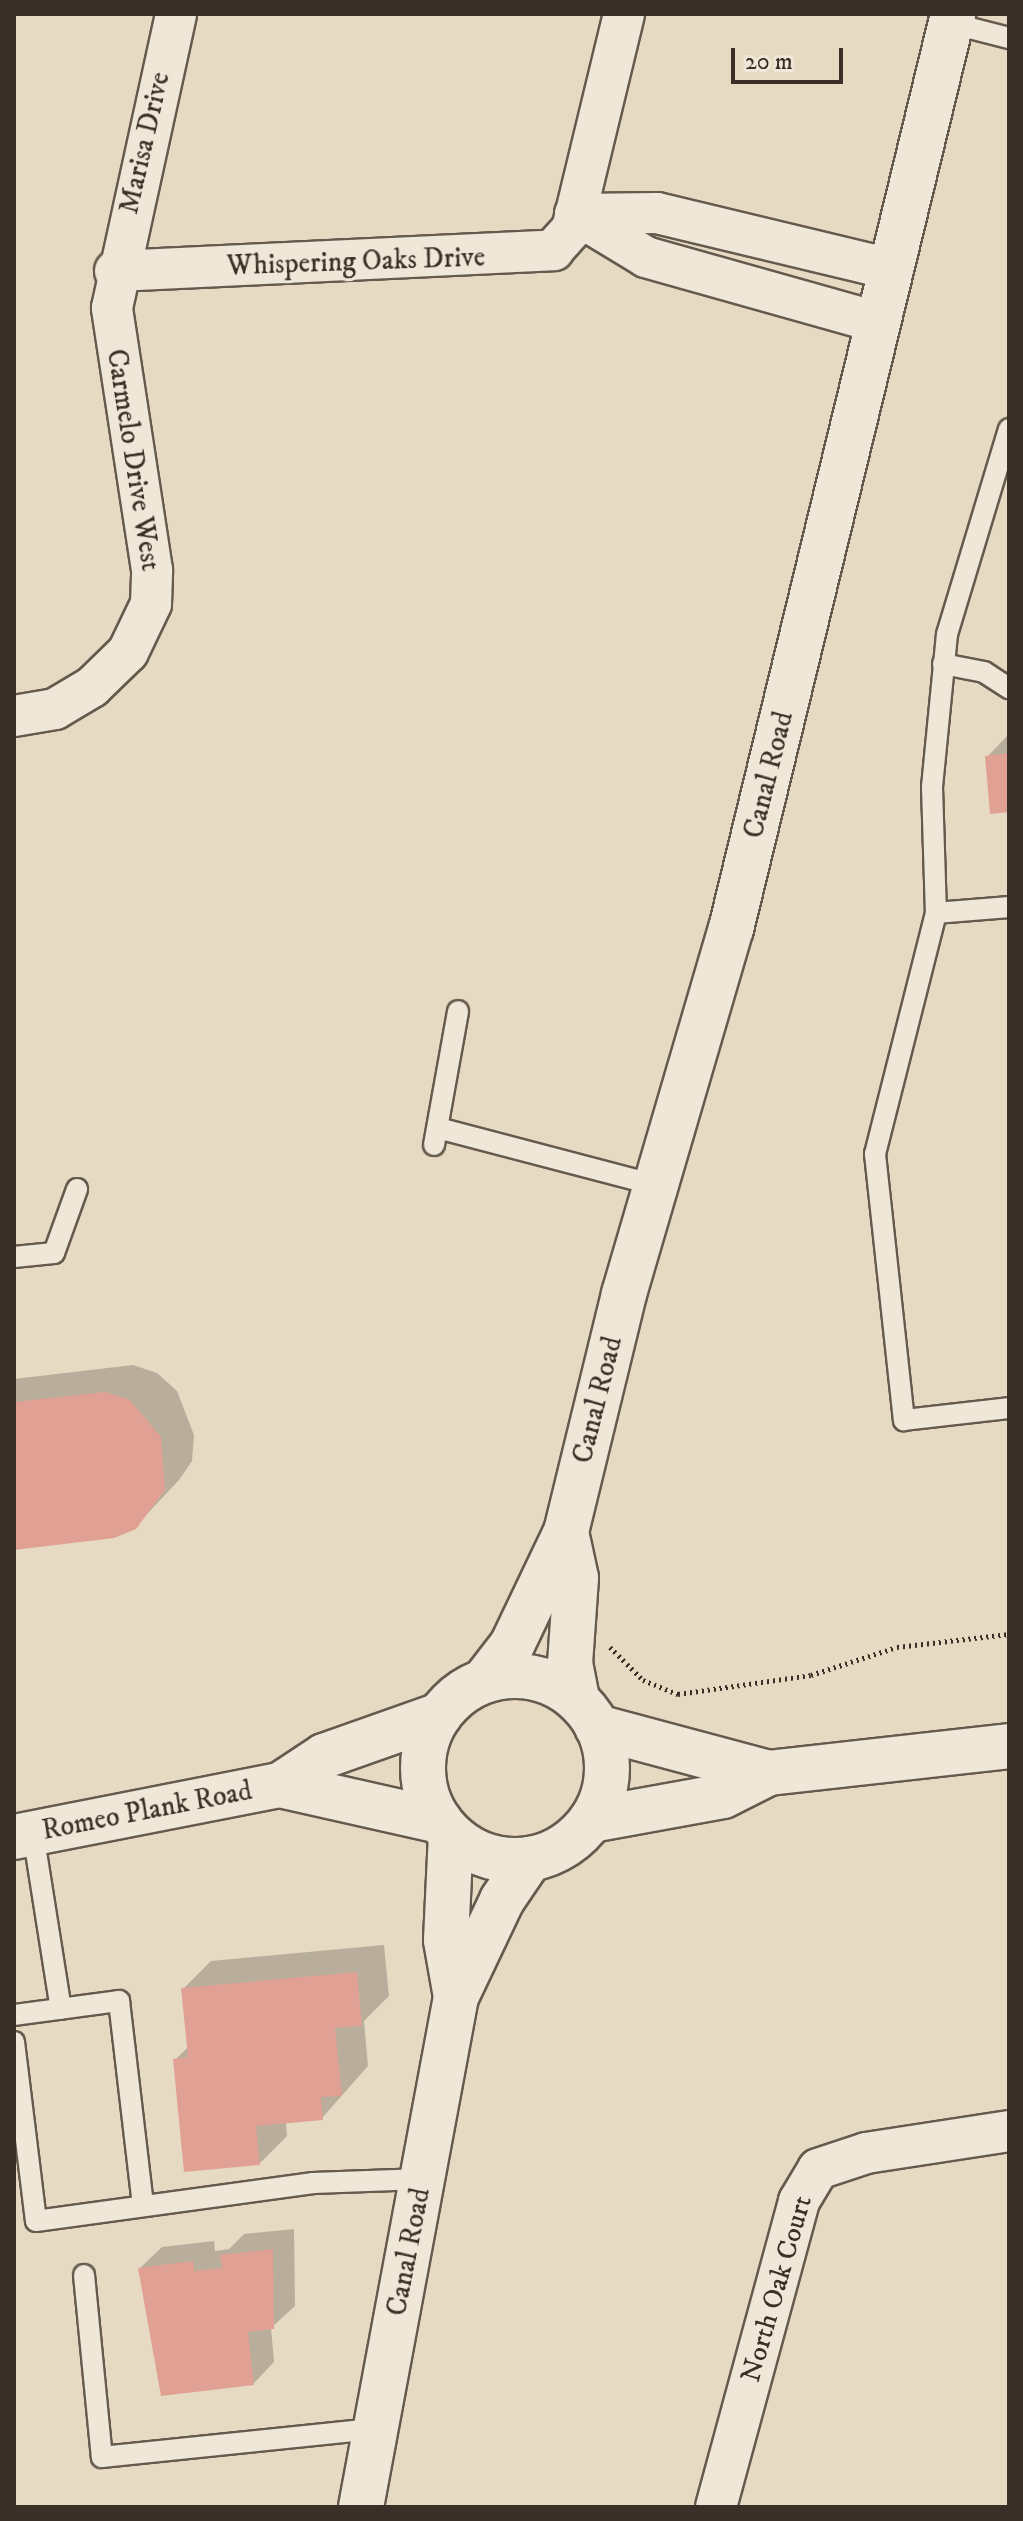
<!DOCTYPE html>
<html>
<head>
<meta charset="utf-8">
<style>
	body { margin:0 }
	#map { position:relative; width:1023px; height:2521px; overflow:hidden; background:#e6dac2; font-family:"IM FELL DW Pica",serif }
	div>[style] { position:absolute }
	.shadow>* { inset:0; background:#0003 }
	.building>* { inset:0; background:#e0a093 }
	.path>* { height:5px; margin-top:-2.5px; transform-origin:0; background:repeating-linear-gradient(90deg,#3b3027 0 2px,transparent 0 6px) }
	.roads { filter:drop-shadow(2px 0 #665a4e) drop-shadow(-2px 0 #665a4e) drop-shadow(0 2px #665a4e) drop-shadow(0 -2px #665a4e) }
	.lane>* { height:20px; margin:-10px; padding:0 10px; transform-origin:10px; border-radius:10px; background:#efe7d7 }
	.street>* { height:40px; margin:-20px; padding:0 20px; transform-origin:20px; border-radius:20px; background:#efe7d7 }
	.secondary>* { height:44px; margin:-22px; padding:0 22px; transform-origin:22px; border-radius:22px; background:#efe7d7 }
	.secondary>.ring { margin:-22px; padding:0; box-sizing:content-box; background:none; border:44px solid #efe7d7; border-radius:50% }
	span { translate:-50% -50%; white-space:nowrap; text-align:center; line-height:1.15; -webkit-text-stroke:6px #efe7d7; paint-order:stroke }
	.street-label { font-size:28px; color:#3b3027 }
	.frame { position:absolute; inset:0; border:16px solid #3b3027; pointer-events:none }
	.scale { position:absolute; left:731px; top:48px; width:112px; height:36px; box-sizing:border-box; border:4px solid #3b3027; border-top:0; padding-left:10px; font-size:24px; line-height:28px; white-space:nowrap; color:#3b3027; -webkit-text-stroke:6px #efe7d7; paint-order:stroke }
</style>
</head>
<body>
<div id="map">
	<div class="shadow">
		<i style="clip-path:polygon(1009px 734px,1009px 810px,987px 757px)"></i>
		<i style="clip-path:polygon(133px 1365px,157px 1373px,177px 1391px,194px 1435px,192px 1461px,179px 1480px,135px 1527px,14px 1548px,14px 1379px)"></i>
		<i style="clip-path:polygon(384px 1945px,389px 1996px,364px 2021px,368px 2066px,322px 2118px,286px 2121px,287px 2136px,260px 2163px,175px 2060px,189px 2046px,183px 1989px,211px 1961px)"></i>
		<i style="clip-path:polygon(294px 2229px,295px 2306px,271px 2328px,274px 2362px,253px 2384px,140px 2268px,162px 2247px,214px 2241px,215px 2251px,229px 2249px,244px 2234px)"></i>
	</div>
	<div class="building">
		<i style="clip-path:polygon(1009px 753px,1009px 812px,990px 814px,985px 756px)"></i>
		<i style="clip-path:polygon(105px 1392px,130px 1400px,161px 1437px,165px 1490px,136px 1529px,114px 1538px,14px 1550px,14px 1402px)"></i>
		<i style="clip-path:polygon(357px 1972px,362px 2026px,335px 2028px,342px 2096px,321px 2097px,323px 2120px,256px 2126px,260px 2165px,184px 2172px,173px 2059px,188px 2057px,181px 1988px)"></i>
		<i style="clip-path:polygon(273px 2249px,274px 2329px,248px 2332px,254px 2385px,161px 2396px,138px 2268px,193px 2261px,194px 2271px,222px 2268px,220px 2255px)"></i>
	</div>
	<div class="path">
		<i style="left:610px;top:1647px;width:47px;rotate:45deg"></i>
		<i style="left:643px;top:1680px;width:38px;rotate:22deg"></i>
		<i style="left:678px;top:1694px;width:134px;rotate:-8.1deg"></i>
		<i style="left:811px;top:1675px;width:90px;rotate:-18deg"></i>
		<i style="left:897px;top:1647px;width:113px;rotate:-6.6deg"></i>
	</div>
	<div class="roads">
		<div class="lane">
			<i style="left:950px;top:23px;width:61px;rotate:14.3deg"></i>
			<i style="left:1009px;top:429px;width:214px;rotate:106.8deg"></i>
			<i style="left:947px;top:634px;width:154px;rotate:95.6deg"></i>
			<i style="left:932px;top:787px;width:126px;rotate:88.2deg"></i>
			<i style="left:936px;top:913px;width:249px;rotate:104.2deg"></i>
			<i style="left:875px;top:1154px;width:268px;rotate:83.8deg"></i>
			<i style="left:904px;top:1420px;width:106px;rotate:-6.5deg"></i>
			<i style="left:943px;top:664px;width:42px;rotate:11deg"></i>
			<i style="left:984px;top:672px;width:30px;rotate:33deg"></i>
			<i style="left:936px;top:913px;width:73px;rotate:-4.7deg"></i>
			<i style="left:438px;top:1128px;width:225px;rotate:14.7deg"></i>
			<i style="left:434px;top:1145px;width:136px;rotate:-79.8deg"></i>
			<i style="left:14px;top:1257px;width:40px;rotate:-5.7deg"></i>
			<i style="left:54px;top:1253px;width:68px;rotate:-70.2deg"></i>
			<i style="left:33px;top:1833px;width:178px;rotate:81deg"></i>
			<i style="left:14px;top:2015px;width:106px;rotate:-7.6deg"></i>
			<i style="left:119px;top:2001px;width:206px;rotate:83.3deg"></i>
			<i style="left:14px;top:2042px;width:180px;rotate:83deg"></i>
			<i style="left:36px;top:2221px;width:280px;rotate:-7.8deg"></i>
			<i style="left:313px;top:2183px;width:110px;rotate:-2.1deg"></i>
			<i style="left:84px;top:2275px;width:183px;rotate:84.4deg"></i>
			<i style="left:102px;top:2457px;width:272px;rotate:-5.9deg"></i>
		</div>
		<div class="street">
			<i style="left:115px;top:271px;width:439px;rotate:-2.7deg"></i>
			<i style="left:553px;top:250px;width:28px;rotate:-48deg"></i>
			<i style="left:572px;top:229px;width:221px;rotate:-76.4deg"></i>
			<i style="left:877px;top:322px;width:240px;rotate:-164.3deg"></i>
			<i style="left:646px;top:257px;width:83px;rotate:-148.8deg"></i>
			<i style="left:575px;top:214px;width:82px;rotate:-0.7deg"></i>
			<i style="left:657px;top:213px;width:241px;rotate:13.5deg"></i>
			<i style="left:14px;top:716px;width:42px;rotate:-9.7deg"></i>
			<i style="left:55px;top:709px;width:43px;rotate:-30.7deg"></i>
			<i style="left:92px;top:687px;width:50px;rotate:-44.2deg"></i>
			<i style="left:128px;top:652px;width:53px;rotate:-64.4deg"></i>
			<i style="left:151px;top:604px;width:34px;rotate:-88deg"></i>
			<i style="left:152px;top:570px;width:265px;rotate:-98.7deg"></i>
			<i style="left:112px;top:308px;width:301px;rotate:-77.7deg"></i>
			<i style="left:716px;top:2507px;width:317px;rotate:-74.8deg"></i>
			<i style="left:799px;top:2201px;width:37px;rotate:-59deg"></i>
			<i style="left:818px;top:2169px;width:51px;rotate:-18.4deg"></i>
			<i style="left:866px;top:2153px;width:145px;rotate:-8.7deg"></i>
		</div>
		<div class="secondary">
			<i style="left:566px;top:1532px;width:47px;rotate:77.7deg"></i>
			<i style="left:576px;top:1578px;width:85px;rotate:94deg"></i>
			<i style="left:570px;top:1663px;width:37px;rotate:79deg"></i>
			<i class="ring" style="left:423px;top:1676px;width:140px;height:140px"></i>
			<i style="left:485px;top:1680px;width:44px;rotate:-52.4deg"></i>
			<i style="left:512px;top:1645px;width:125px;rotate:-64.5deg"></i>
			<i style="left:566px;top:1532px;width:245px;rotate:-76.3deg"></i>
			<i style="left:624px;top:1294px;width:380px;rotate:-73.7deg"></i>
			<i style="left:731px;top:929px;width:942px;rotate:-76.36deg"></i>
			<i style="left:597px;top:1727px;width:178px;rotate:15deg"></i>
			<i style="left:280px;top:1785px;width:164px;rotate:12.7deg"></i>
			<i style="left:591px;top:1820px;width:134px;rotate:-10.3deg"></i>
			<i style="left:723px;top:1796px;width:51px;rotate:-26.6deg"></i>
			<i style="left:769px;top:1773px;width:242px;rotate:-6.4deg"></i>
			<i style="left:14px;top:1837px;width:271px;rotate:-11.1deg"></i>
			<i style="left:280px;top:1785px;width:53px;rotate:-33.4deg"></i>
			<i style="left:324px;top:1756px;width:123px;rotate:-19.5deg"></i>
			<i style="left:456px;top:1997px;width:107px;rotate:-64.6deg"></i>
			<i style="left:502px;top:1900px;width:50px;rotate:-55.7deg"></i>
			<i style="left:361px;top:2507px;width:519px;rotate:-79.45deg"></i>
			<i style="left:456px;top:1997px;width:58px;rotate:-100deg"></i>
			<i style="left:446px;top:1940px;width:105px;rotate:-87.3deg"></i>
		</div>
	</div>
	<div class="street-label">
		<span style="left:145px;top:143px;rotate:-77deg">Marisa Drive</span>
		<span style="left:356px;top:262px;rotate:-2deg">Whispering Oaks Drive</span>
		<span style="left:133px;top:460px;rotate:81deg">Carmelo Drive West</span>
		<span style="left:769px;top:775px;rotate:-76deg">Canal Road</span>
		<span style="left:598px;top:1400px;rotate:-76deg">Canal Road</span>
		<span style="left:147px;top:1811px;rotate:-11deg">Romeo Plank Road</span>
		<span style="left:409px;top:2252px;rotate:-79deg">Canal Road</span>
		<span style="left:777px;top:2289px;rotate:-74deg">North Oak Court</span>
	</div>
	<div class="frame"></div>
	<div class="scale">20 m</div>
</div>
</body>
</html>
